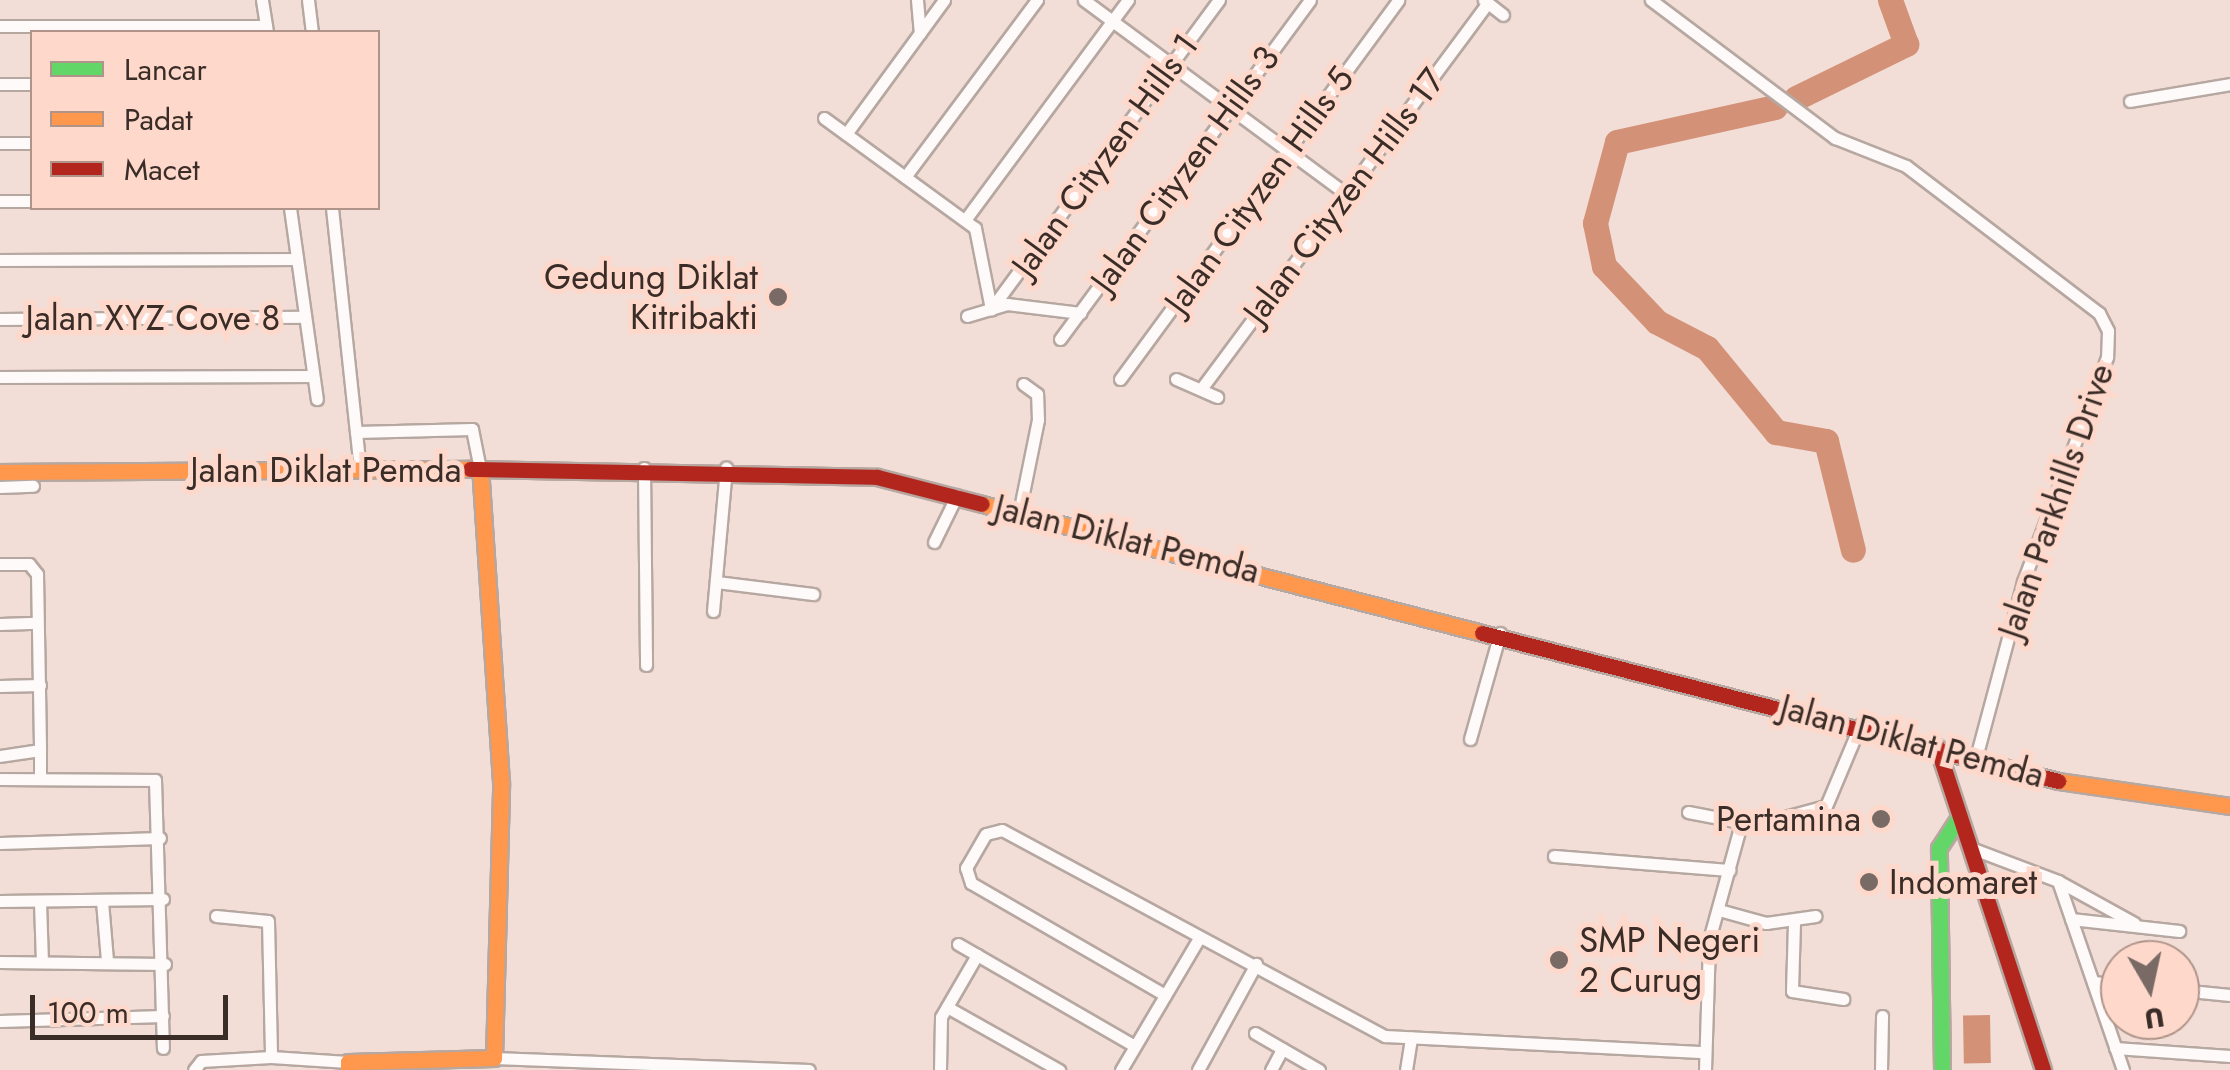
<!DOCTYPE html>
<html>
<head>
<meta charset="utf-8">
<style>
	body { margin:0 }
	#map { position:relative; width:2230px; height:1070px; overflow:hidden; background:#f2ded7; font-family:Jost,sans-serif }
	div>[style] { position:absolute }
	.water>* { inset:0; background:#d39278; transform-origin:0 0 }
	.river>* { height:25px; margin:-12.5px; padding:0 12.5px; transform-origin:12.5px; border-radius:12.5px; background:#d39278 }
	.roads { filter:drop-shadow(2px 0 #b6a7a1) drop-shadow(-2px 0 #b6a7a1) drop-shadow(0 2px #b6a7a1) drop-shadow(0 -2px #b6a7a1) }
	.street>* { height:11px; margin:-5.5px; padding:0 5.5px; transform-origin:5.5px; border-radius:5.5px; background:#fdfaf9 }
	.fast>* { height:15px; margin:-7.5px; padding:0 7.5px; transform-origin:7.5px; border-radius:7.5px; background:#63d668 }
	.slow>* { height:15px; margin:-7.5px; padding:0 7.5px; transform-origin:7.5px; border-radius:7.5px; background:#ff974d }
	.jam>* { height:15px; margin:-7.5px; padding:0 7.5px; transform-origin:7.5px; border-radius:7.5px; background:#b3261e }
	.dots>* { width:28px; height:28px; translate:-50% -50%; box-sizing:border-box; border:5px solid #fed9cb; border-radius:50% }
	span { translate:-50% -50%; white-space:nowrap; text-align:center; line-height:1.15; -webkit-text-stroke:10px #fed9cb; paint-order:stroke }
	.street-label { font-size:35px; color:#3a2c27 }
	.poi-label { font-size:35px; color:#3a2c27 }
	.right { translate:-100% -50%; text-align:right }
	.left { translate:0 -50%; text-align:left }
	.legend { position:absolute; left:30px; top:30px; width:350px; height:180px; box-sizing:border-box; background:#fed9cb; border:2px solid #b09489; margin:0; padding:12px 18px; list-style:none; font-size:30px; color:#3a2c27 }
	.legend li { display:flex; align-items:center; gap:20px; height:50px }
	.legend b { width:50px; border:2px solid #b09489 }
	.north { position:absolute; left:2100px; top:940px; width:100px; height:100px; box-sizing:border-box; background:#fed9cb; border:2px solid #b09489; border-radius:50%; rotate:171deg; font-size:28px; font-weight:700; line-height:40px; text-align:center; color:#3a2c27 }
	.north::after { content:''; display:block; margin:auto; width:35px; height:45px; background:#7a6a65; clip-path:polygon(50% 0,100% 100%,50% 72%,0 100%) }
	.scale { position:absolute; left:30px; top:995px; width:198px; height:45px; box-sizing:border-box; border:5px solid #3a2c27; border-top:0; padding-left:12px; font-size:30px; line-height:35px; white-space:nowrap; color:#3a2c27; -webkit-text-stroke:8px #fed9cb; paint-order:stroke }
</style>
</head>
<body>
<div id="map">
	<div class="water">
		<i style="left:1990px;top:1015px;width:48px;height:27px;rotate:89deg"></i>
	</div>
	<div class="river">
		<i style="left:1796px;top:98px;width:123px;rotate:-26.1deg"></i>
		<i style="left:1906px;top:44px;width:47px;rotate:-110deg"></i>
		<i style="left:1775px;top:107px;width:162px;rotate:167.5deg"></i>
		<i style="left:1617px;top:142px;width:84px;rotate:105.2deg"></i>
		<i style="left:1595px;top:223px;width:44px;rotate:78.2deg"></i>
		<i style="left:1604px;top:266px;width:77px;rotate:46.6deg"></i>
		<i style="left:1657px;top:322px;width:56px;rotate:27.5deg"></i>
		<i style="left:1707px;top:348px;width:109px;rotate:50.6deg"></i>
		<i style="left:1776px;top:432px;width:51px;rotate:10.2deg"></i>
		<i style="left:1826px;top:441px;width:112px;rotate:76.1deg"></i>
	</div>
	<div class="roads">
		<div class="street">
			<i style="left:262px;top:0;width:32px;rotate:81deg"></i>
			<i style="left:308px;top:0;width:32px;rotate:83deg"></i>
			<i style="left:917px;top:0;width:33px;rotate:85deg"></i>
			<i style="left:1084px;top:0;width:326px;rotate:36.5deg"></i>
			<i style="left:1484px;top:0;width:24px;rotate:38deg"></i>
			<i style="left:1651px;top:0;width:230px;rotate:36.9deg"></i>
			<i style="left:1835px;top:138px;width:76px;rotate:21.5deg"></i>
			<i style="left:1906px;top:166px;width:243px;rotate:37.3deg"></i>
			<i style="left:2099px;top:313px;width:20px;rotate:63deg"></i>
			<i style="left:2108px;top:331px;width:26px;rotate:92deg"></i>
			<i style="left:2107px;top:357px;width:240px;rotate:110.5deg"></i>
			<i style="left:2023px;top:582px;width:182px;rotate:105deg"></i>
			<i style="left:0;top:26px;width:266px"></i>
			<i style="left:0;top:84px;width:32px"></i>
			<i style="left:2130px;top:101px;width:101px;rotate:-9.6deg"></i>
			<i style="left:824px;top:118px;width:187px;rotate:36.1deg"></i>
			<i style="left:975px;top:228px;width:83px;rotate:78.8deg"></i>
			<i style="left:846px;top:134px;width:166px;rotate:-53.8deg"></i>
			<i style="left:0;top:143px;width:32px"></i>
			<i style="left:905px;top:177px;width:221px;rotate:-53.3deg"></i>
			<i style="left:0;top:201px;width:32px"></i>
			<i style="left:290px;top:208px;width:193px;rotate:82deg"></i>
			<i style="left:332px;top:208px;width:225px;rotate:83.9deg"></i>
			<i style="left:356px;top:432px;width:116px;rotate:-1.5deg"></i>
			<i style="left:472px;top:429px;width:41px;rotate:78.7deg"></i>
			<i style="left:965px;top:220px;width:274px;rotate:-53.5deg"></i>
			<i style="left:0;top:260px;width:297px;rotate:-0.2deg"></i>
			<i style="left:991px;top:309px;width:384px;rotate:-53.6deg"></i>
			<i style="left:967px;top:316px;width:42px;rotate:-16.7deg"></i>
			<i style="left:1007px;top:304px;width:74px;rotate:7deg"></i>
			<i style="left:0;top:319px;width:305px;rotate:-0.4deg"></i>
			<i style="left:1060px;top:339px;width:421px;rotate:-53.6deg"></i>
			<i style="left:0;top:377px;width:313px;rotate:-0.2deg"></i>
			<i style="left:1120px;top:379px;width:470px;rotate:-53.7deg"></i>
			<i style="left:1176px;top:379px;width:45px;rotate:23.7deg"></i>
			<i style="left:1201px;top:389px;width:481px;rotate:-53.4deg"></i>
			<i style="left:356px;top:432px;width:38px;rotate:84deg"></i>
			<i style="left:644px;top:468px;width:197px;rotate:89.4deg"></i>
			<i style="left:0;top:487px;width:33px;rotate:-2deg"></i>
			<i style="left:1019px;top:513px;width:95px;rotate:-78.5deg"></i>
			<i style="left:1038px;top:420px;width:26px;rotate:-92deg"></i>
			<i style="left:1037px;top:394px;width:17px;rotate:-144deg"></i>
			<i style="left:934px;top:542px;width:52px;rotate:-63.9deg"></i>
			<i style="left:0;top:564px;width:29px"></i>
			<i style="left:29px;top:564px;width:13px;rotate:51deg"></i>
			<i style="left:37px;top:574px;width:176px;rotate:89deg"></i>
			<i style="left:40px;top:750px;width:40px;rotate:171.5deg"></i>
			<i style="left:716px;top:582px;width:98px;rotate:7.1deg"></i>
			<i style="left:713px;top:611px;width:144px;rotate:-84.8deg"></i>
			<i style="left:0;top:624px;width:37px;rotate:-2deg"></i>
			<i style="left:0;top:686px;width:40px;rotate:-1.4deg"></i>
			<i style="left:1470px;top:739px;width:110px;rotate:-74.2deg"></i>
			<i style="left:40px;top:778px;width:28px;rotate:-90deg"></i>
			<i style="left:0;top:779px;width:155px;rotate:0.4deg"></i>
			<i style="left:155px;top:780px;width:268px;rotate:88.3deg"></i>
			<i style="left:1688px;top:812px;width:68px;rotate:11deg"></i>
			<i style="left:1755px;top:825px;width:73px;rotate:-15deg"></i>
			<i style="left:1826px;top:806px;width:88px;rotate:-67.2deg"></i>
			<i style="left:0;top:843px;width:160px;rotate:-1.8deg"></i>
			<i style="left:1971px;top:848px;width:93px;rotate:20.8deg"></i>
			<i style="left:2058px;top:881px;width:200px;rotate:71deg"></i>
			<i style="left:1554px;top:856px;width:176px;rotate:4.6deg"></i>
			<i style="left:2058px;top:881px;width:87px;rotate:28.9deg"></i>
			<i style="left:0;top:901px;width:163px;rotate:-0.7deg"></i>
			<i style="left:102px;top:901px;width:60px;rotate:85.2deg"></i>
			<i style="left:40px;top:902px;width:60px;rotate:88.1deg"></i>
			<i style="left:1719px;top:910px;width:49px;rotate:15.5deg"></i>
			<i style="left:1766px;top:923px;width:50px;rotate:-8deg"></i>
			<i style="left:216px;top:916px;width:52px;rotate:5.5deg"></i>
			<i style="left:268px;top:921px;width:136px;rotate:88.7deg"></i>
			<i style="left:2071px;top:919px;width:109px;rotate:6.3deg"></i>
			<i style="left:1794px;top:923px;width:68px;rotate:91.7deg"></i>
			<i style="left:1792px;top:991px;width:52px;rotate:8.9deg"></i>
			<i style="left:958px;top:944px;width:204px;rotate:30deg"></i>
			<i style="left:0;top:962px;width:165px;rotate:0.7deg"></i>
			<i style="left:2093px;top:982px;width:27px;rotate:6deg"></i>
			<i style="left:2180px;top:990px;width:50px;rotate:5.7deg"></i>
			<i style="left:1165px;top:995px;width:224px;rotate:-150deg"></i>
			<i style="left:971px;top:883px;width:16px;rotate:-108deg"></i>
			<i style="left:966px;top:868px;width:39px;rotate:-60deg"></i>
			<i style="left:986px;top:834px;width:16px;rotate:-14deg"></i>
			<i style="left:1002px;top:830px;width:435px;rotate:28.3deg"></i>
			<i style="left:1385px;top:1036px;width:320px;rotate:2.9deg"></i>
			<i style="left:947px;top:1007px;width:129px;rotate:29.4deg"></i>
			<i style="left:0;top:1021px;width:163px;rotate:-1.8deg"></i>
			<i style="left:1255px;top:1033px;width:74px;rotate:30deg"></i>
			<i style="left:2115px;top:1048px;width:115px;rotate:4deg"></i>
			<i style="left:494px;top:1058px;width:315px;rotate:2.2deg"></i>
			<i style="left:194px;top:1070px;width:11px;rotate:-52deg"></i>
			<i style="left:201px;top:1061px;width:70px;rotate:-3.3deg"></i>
			<i style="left:271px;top:1057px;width:77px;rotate:3.7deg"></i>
			<i style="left:940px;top:1070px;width:53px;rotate:-88.9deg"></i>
			<i style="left:941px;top:1017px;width:72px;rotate:-59.9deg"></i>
			<i style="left:1121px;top:1070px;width:151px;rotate:-59.4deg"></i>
			<i style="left:1198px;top:1070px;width:121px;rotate:-61.3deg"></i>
			<i style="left:1271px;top:1070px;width:24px;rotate:-62deg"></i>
			<i style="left:1406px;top:1070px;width:33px;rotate:-81deg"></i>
			<i style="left:1705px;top:1070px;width:130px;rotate:-88.2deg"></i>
			<i style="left:1709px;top:940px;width:120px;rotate:-74.6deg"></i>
			<i style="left:1881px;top:1070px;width:54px;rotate:-88.9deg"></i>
		</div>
		<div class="fast">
			<i style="left:1942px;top:1070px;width:222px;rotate:-90.8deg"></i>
			<i style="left:1939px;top:848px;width:38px;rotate:-57deg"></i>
		</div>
		<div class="slow">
			<i style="left:0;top:472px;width:470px;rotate:-0.4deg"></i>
			<i style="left:982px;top:504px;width:516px;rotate:14.47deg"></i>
			<i style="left:2058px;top:781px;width:174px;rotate:8.3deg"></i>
			<i style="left:348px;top:1070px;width:8px;rotate:-90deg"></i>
			<i style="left:348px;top:1062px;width:146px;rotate:-1.6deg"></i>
			<i style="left:494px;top:1058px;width:276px;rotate:-88.5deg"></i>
			<i style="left:501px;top:782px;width:314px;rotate:-93.8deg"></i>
		</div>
		<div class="jam">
			<i style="left:470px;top:469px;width:407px;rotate:1.1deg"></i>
			<i style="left:877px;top:477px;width:108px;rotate:14.4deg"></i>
			<i style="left:1482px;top:633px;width:595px;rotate:14.41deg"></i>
			<i style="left:1937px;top:747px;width:340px;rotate:71.8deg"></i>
		</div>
	</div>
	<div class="dots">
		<i style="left:778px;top:297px;background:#7a6a65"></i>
		<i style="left:1881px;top:819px;background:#7a6a65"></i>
		<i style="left:1869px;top:882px;background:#7a6a65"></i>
		<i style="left:1559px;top:960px;background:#7a6a65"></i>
	</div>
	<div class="street-label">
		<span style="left:1105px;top:155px;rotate:-54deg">Jalan Cityzen Hills 1</span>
		<span style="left:1185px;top:169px;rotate:-54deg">Jalan Cityzen Hills 3</span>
		<span style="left:1259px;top:190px;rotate:-54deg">Jalan Cityzen Hills 5</span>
		<span style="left:1344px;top:196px;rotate:-53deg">Jalan Cityzen Hills 17</span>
		<span style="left:153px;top:318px">Jalan XYZ Cove 8</span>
		<span style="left:326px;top:470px">Jalan Diklat Pemda</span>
		<span style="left:2056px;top:501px;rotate:-71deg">Jalan Parkhills Drive</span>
		<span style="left:1127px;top:539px;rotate:14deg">Jalan Diklat Pemda</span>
		<span style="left:1912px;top:741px;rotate:15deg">Jalan Diklat Pemda</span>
	</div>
	<div class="poi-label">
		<span class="right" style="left:758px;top:297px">Gedung Diklat<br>Kitribakti</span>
		<span class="right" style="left:1861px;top:819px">Pertamina</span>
		<span class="left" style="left:1889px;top:882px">Indomaret</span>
		<span class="left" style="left:1579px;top:960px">SMP Negeri<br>2 Curug</span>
	</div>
	<ul class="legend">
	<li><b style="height:12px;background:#63d668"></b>Lancar</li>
	<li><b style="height:12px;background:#ff974d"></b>Padat</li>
	<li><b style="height:12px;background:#b3261e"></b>Macet</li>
	</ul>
	<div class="north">U</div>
	<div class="scale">100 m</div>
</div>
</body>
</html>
